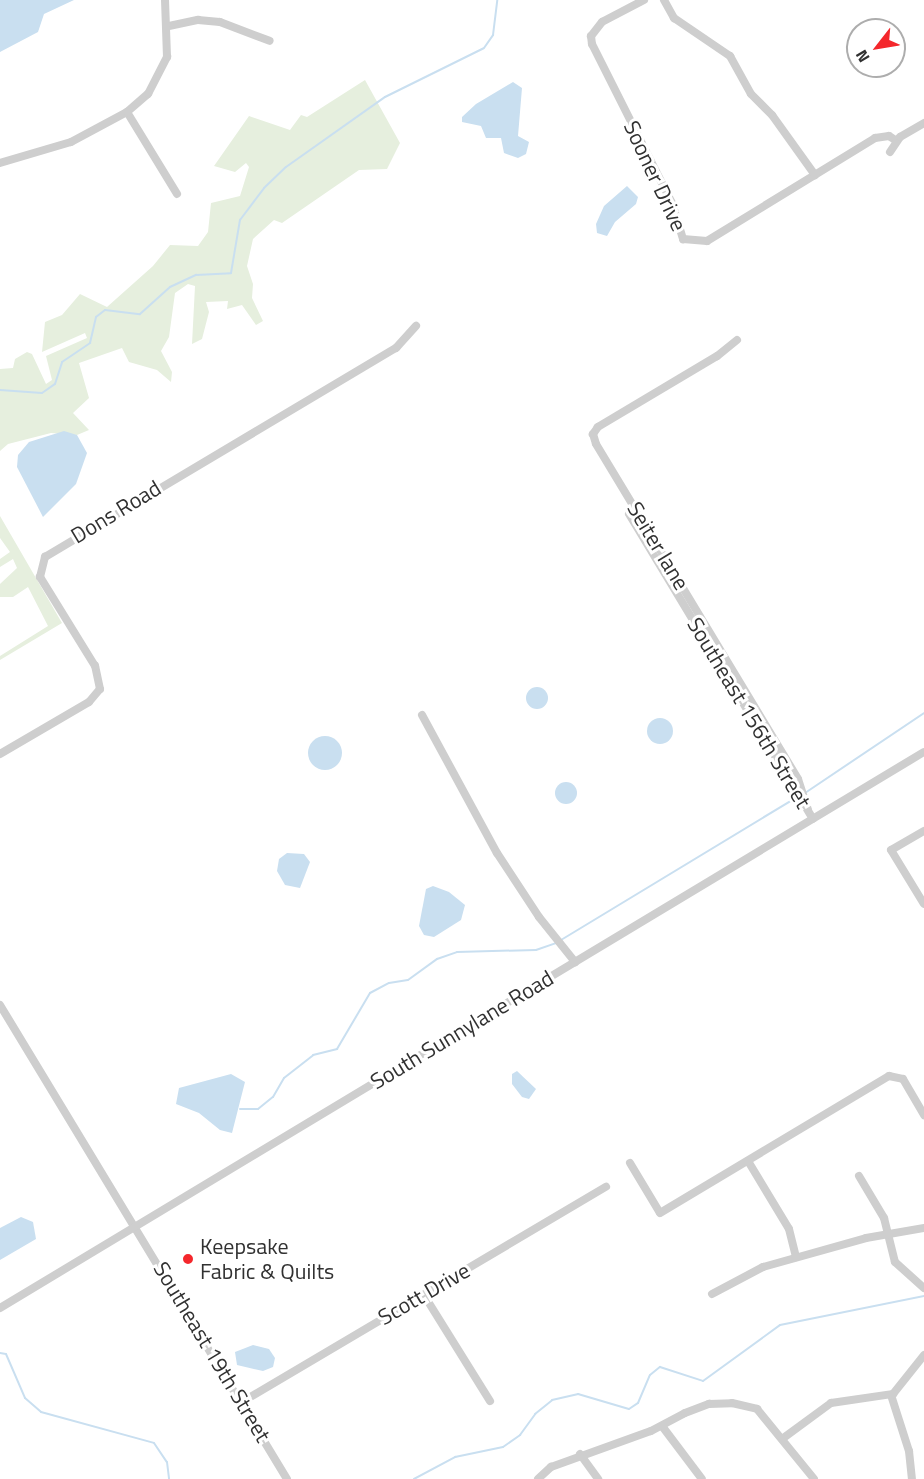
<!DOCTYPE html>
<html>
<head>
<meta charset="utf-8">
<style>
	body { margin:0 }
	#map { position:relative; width:924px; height:1479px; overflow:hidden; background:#fff; font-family:"Titillium Web",sans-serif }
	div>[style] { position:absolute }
	.green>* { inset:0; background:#e6efde }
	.water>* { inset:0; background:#c9dff0 }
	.round { border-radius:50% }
	.stream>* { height:2px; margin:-1px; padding:0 1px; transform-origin:1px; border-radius:1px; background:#c9dff0 }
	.minor>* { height:8px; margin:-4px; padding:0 4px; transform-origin:4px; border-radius:4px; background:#cecece }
	.dots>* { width:16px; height:16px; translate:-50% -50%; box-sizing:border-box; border:3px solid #fff; border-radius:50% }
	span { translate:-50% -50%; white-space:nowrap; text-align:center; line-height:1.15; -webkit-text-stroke:6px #fff; paint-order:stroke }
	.street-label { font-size:22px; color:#313131 }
	.poi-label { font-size:22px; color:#313131 }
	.left { translate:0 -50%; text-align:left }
	.north { position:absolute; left:846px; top:18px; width:60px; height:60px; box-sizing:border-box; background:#fff; border:2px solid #adadad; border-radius:50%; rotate:239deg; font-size:16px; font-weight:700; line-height:24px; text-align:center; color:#313131 }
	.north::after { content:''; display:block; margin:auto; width:21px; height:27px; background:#f4272c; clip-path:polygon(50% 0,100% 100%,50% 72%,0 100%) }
</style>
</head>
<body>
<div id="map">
	<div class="green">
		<i style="clip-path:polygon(365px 80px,400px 143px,387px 169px,359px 170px,282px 223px,274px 220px,253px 239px,247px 266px,253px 284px,252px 298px,263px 321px,256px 325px,242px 305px,227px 309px,228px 301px,206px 302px,209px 312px,202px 339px,192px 344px,195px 286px,188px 284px,175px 293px,169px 337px,161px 351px,172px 372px,171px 382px,157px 370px,129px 362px,122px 348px,79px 363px,89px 398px,73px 413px,89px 430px,77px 435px,51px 433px,8px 444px,0 451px,0 369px,13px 368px,15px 359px,27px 352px,32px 354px,46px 384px,52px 380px,46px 356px,87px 338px,85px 333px,42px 352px,45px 322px,62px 315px,80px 294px,107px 307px,153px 266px,170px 245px,198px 246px,208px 232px,211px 203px,240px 196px,249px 167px,246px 163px,235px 172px,214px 166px,249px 116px,290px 130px,301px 115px,307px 117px)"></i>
		<i style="clip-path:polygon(0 516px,62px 623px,0 660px,0 656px,48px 626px,28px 587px,13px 597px,0 597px,0 584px,17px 568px,13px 559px,0 567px,0 559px,10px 552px,0 538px)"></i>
	</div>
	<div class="water">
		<i style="clip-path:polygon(0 0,74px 0,44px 14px,38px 32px,0 52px)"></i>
		<i style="clip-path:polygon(513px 82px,522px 88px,518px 136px,529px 142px,526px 154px,518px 158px,504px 153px,501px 138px,486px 138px,481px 126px,462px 122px,462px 117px,476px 104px)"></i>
		<i style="clip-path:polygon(627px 186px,638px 197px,636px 204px,615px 222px,607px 236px,597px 233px,596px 224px,604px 206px)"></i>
		<i style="clip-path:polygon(64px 431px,77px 435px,87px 453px,76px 484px,43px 517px,17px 467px,18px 455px,29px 442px)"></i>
		<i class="round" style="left:526px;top:687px;width:22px;height:22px"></i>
		<i class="round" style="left:647px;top:718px;width:26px;height:26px"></i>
		<i class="round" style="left:308px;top:736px;width:34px;height:34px"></i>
		<i class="round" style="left:555px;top:782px;width:22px;height:22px"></i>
		<i style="clip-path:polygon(287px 853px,304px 854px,310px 862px,300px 888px,285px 885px,277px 871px,279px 859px)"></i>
		<i style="clip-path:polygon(433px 886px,449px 892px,465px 905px,461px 920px,434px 937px,424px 935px,419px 926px,426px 889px)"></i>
		<i style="clip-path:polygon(517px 1071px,536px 1089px,529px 1099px,522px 1097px,512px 1084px,512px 1074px)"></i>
		<i style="clip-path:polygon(231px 1074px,245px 1082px,232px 1133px,220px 1130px,199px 1113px,176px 1104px,179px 1088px)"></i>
		<i style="clip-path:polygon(21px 1217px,33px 1222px,36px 1239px,0 1260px,0 1228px)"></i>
		<i style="clip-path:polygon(253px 1345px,269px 1349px,275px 1358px,273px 1367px,263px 1371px,237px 1365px,235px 1352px)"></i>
	</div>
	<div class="stream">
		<i style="left:0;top:390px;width:42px;rotate:4.1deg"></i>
		<i style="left:42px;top:393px;width:16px;rotate:-35deg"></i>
		<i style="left:55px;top:384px;width:23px;rotate:-72deg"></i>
		<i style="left:62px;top:362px;width:34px;rotate:-34deg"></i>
		<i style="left:90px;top:343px;width:27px;rotate:-77deg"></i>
		<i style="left:96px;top:317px;width:11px;rotate:-38deg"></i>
		<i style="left:105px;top:310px;width:35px;rotate:7deg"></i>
		<i style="left:140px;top:314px;width:40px;rotate:-42deg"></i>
		<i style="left:170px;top:287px;width:29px;rotate:-25deg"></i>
		<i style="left:196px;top:275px;width:35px;rotate:-3deg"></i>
		<i style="left:231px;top:273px;width:54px;rotate:-80.4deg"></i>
		<i style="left:240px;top:220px;width:40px;rotate:-53deg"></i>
		<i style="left:264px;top:188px;width:30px;rotate:-44deg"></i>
		<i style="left:286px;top:167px;width:121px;rotate:-35.3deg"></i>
		<i style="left:385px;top:97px;width:110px;rotate:-26.3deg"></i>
		<i style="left:484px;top:48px;width:16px;rotate:-55deg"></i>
		<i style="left:493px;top:35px;width:35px;rotate:-83deg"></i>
		<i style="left:805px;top:793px;width:143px;rotate:-33.9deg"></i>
		<i style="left:561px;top:940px;width:276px;rotate:-31.2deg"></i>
		<i style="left:240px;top:1109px;width:18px"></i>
		<i style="left:258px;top:1109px;width:19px;rotate:-39deg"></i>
		<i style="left:273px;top:1097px;width:22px;rotate:-60deg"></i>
		<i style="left:284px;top:1078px;width:37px;rotate:-38deg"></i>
		<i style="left:313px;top:1055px;width:25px;rotate:-14deg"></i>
		<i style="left:337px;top:1049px;width:65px;rotate:-59.5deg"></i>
		<i style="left:370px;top:993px;width:21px;rotate:-28deg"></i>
		<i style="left:389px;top:983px;width:19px;rotate:-9deg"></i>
		<i style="left:408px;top:980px;width:36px;rotate:-36deg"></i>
		<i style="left:437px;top:959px;width:21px;rotate:-19deg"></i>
		<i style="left:457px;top:952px;width:79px;rotate:-1.5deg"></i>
		<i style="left:536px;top:950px;width:21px;rotate:-19deg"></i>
		<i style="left:0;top:1353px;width:6px;rotate:9deg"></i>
		<i style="left:6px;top:1354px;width:48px;rotate:66.6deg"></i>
		<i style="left:25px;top:1398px;width:21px;rotate:41deg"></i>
		<i style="left:41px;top:1412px;width:117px;rotate:15.3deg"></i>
		<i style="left:154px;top:1443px;width:23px;rotate:56deg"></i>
		<i style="left:167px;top:1462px;width:17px;rotate:83deg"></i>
		<i style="left:414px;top:1479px;width:47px;rotate:-28.2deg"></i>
		<i style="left:455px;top:1457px;width:49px;rotate:-11.8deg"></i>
		<i style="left:503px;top:1447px;width:21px;rotate:-35deg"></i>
		<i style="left:520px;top:1435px;width:26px;rotate:-54deg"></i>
		<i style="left:535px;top:1414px;width:22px;rotate:-39deg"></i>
		<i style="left:552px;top:1400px;width:27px;rotate:-13deg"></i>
		<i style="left:578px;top:1394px;width:53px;rotate:16.4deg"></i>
		<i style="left:629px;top:1409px;width:11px;rotate:-34deg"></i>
		<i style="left:638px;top:1403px;width:30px;rotate:-67deg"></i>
		<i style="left:650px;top:1375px;width:13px;rotate:-39deg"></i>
		<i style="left:660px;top:1367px;width:45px;rotate:18deg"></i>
		<i style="left:703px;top:1381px;width:95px;rotate:-36deg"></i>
		<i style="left:780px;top:1325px;width:147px;rotate:-11.4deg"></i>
	</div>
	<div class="minor">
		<i style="left:644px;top:0;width:47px;rotate:152.4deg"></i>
		<i style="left:602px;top:22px;width:18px;rotate:128deg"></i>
		<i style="left:591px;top:36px;width:8px;rotate:83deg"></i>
		<i style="left:592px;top:44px;width:178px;rotate:63.3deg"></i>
		<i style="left:672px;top:203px;width:38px;rotate:73deg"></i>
		<i style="left:683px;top:239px;width:24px;rotate:5deg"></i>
		<i style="left:707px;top:241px;width:197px;rotate:-31.5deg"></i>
		<i style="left:875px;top:138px;width:14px;rotate:-8deg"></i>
		<i style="left:889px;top:136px;width:9px;rotate:32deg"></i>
		<i style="left:664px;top:0;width:21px;rotate:61deg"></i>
		<i style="left:674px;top:18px;width:68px;rotate:34.2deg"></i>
		<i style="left:730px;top:56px;width:43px;rotate:61.1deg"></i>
		<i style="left:751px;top:94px;width:30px;rotate:45deg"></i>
		<i style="left:772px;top:115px;width:74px;rotate:54.4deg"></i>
		<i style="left:169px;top:26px;width:30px;rotate:-12deg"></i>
		<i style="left:198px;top:20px;width:22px;rotate:5deg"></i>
		<i style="left:220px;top:22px;width:53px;rotate:20.8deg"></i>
		<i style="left:127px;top:112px;width:96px;rotate:58.6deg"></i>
		<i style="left:890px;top:152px;width:18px;rotate:-56deg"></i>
		<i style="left:900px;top:137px;width:28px;rotate:-30deg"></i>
		<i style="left:0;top:163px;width:74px;rotate:-16.5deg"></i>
		<i style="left:71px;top:142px;width:64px;rotate:-28.2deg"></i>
		<i style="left:127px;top:112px;width:28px;rotate:-41deg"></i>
		<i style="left:148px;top:94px;width:42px;rotate:-62.8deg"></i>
		<i style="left:167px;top:57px;width:57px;rotate:-92deg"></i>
		<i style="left:737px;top:340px;width:26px;rotate:141deg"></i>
		<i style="left:717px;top:356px;width:139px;rotate:149.2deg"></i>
		<i style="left:598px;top:427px;width:9px;rotate:126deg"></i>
		<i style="left:593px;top:434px;width:10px;rotate:73deg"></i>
		<i style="left:596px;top:444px;width:391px;rotate:58.9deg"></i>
		<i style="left:798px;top:779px;width:32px;rotate:72deg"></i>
		<i style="left:629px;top:514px;width:356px;rotate:58.9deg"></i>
		<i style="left:422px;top:715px;width:157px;rotate:61.5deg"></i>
		<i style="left:497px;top:853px;width:77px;rotate:56.7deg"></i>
		<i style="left:539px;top:917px;width:58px;rotate:51.3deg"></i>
		<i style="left:0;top:754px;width:103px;rotate:-30.3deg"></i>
		<i style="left:89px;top:702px;width:17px;rotate:-50deg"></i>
		<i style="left:100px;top:689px;width:24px;rotate:-102deg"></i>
		<i style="left:95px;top:666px;width:105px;rotate:-121.7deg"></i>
		<i style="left:40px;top:577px;width:21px;rotate:-76deg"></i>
		<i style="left:45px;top:557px;width:409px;rotate:-30.8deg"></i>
		<i style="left:396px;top:348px;width:30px;rotate:-48deg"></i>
		<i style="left:924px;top:831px;width:38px;rotate:150deg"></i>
		<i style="left:891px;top:850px;width:63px;rotate:58.6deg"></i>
		<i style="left:0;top:1005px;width:554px;rotate:58.81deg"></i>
		<i style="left:748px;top:1161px;width:79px;rotate:58.9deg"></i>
		<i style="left:789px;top:1229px;width:29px;rotate:76deg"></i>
		<i style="left:630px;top:1163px;width:58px;rotate:59deg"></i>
		<i style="left:660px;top:1213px;width:267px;rotate:-30.9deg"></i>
		<i style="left:889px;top:1076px;width:14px;rotate:12deg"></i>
		<i style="left:903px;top:1079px;width:42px;rotate:59.7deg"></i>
		<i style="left:859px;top:1176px;width:49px;rotate:59.2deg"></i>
		<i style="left:884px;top:1218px;width:45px;rotate:76deg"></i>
		<i style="left:895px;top:1262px;width:39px;rotate:42deg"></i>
		<i style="left:712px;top:1294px;width:58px;rotate:-27.9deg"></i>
		<i style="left:763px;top:1267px;width:107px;rotate:-15.7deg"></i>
		<i style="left:866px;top:1238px;width:59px;rotate:-9.8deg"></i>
		<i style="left:424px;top:1295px;width:125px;rotate:58.1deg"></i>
		<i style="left:0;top:1308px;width:1078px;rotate:-31.04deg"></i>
		<i style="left:891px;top:1395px;width:59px;rotate:72.2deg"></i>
		<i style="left:909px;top:1451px;width:28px;rotate:84deg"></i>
		<i style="left:242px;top:1402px;width:423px;rotate:-30.6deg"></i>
		<i style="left:662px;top:1426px;width:66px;rotate:53deg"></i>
		<i style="left:782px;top:1439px;width:61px;rotate:-36.3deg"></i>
		<i style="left:831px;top:1403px;width:63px;rotate:-8.3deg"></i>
		<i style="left:893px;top:1394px;width:50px;rotate:-51.5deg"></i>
		<i style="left:580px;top:1454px;width:31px;rotate:54deg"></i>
		<i style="left:538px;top:1479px;width:18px;rotate:-43deg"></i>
		<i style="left:551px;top:1467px;width:106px;rotate:-19.8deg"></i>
		<i style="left:651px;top:1431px;width:38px;rotate:-28deg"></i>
		<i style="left:685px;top:1413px;width:26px;rotate:-21deg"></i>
		<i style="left:709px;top:1404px;width:23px;rotate:-2deg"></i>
		<i style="left:732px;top:1403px;width:26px;rotate:13deg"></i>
		<i style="left:757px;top:1409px;width:90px;rotate:50.8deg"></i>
	</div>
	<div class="dots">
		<i style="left:188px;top:1259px;background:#f4272c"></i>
	</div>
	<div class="street-label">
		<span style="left:655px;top:176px;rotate:65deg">Sooner Drive</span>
		<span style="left:116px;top:512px;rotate:-31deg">Dons Road</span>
		<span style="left:658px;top:546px;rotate:59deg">Seiter lane</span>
		<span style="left:749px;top:713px;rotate:59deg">Southeast 156th Street</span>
		<span style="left:462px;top:1030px;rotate:-31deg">South Sunnylane Road</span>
		<span style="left:424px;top:1294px;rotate:-30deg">Scott Drive</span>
		<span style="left:212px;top:1352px;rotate:59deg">Southeast 19th Street</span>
	</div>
	<div class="poi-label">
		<span class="left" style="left:200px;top:1259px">Keepsake<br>Fabric &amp; Quilts</span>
	</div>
	<div class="north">N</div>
</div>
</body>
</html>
